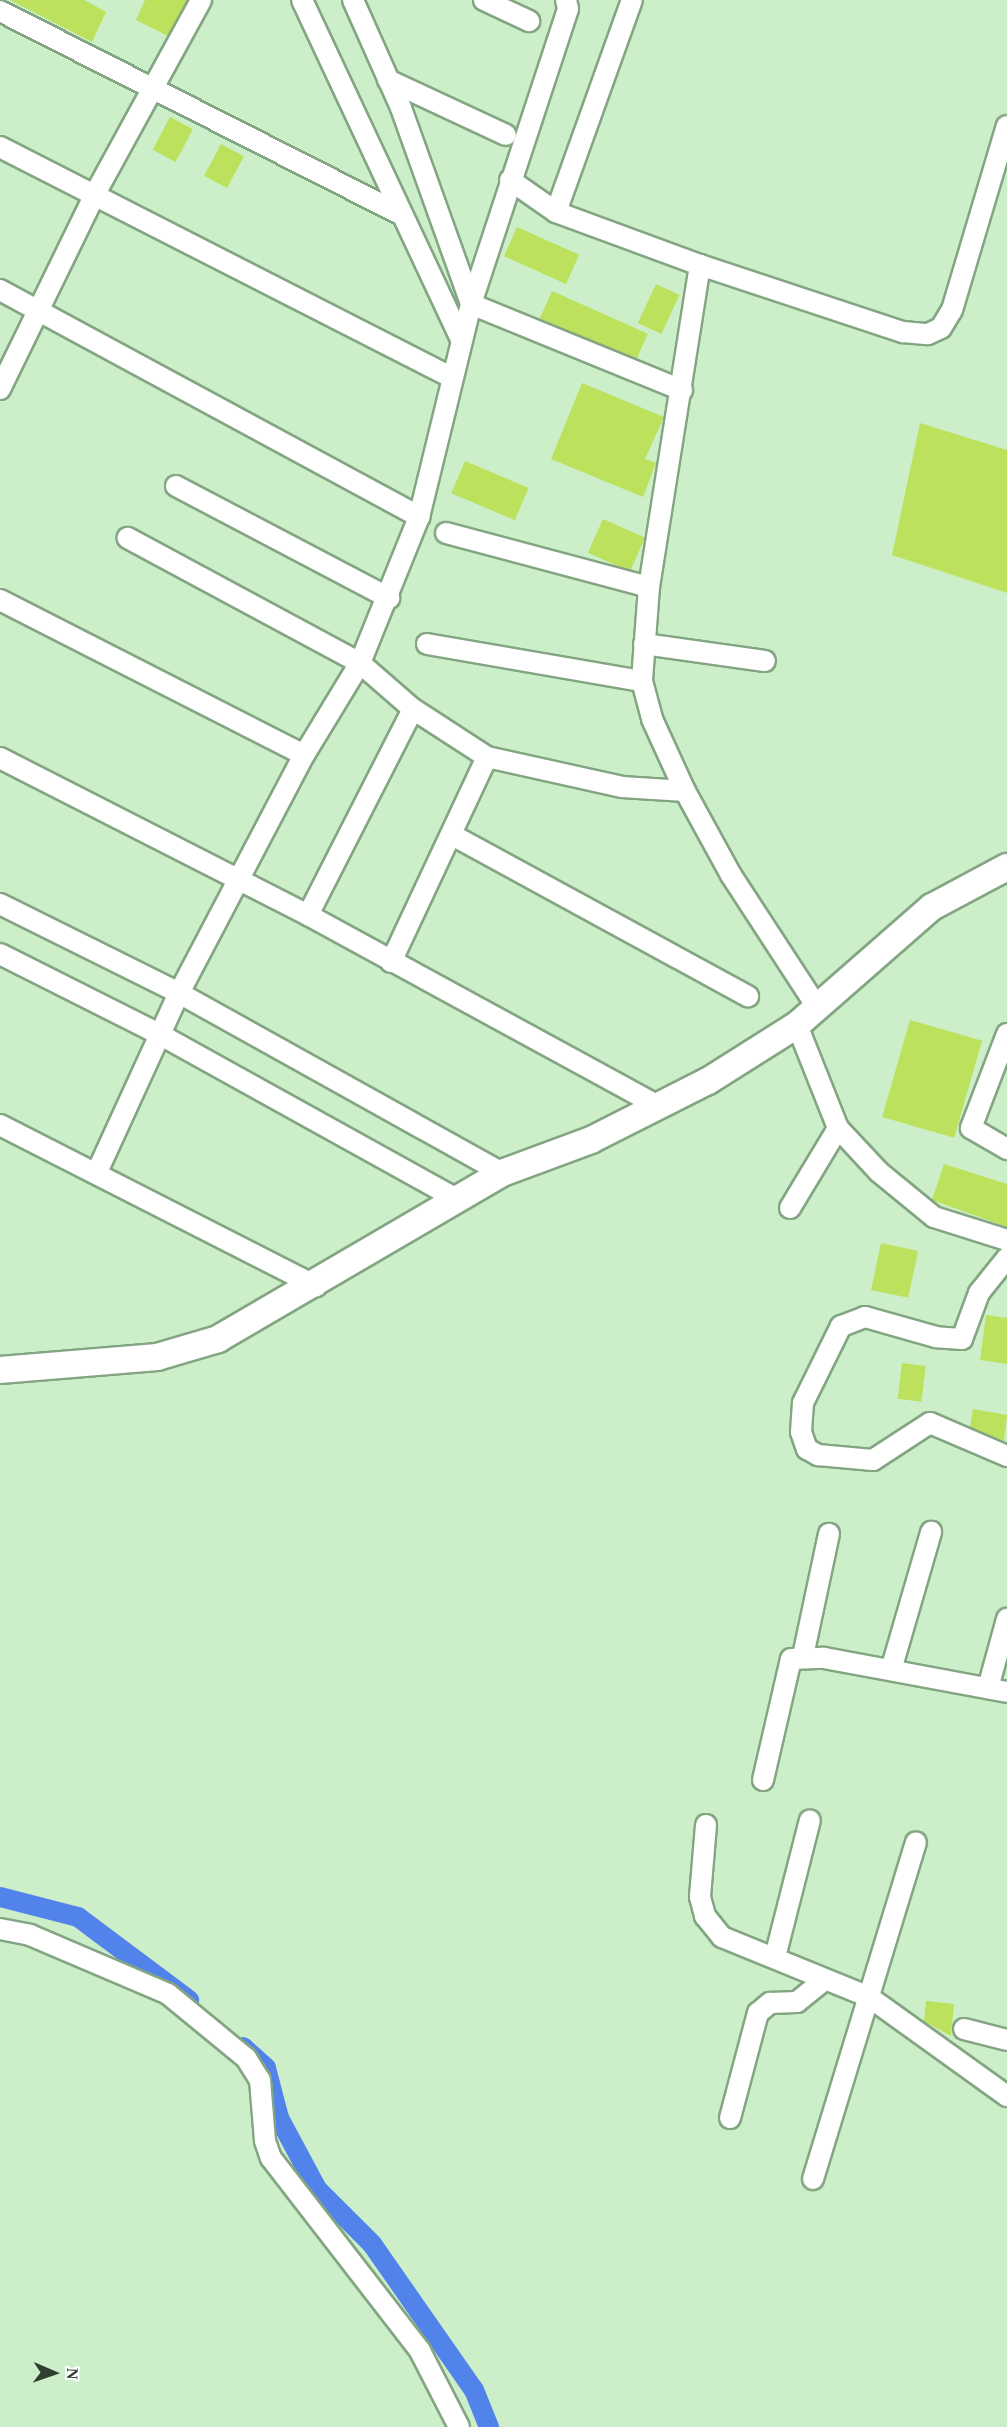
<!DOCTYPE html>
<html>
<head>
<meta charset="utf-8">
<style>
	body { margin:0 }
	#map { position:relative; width:1007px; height:2427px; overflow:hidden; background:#ccefc9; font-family:Georgia,serif }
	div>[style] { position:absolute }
	.canal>* { height:20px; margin:-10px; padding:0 10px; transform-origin:10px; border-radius:10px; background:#5283ea }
	.building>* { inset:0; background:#bbe15d; transform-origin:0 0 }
	.roads { filter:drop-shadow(2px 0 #83a582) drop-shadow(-2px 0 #83a582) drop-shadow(0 2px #83a582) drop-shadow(0 -2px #83a582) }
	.minor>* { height:20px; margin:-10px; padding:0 10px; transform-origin:10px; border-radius:10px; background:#fff }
	.tertiary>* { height:26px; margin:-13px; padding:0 13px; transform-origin:13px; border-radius:13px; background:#fff }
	span { translate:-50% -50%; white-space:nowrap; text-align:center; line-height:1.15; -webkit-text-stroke:4.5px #fff; paint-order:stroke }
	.north { position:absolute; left:24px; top:2343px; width:60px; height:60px; -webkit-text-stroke:4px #fff; paint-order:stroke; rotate:92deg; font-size:16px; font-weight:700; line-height:24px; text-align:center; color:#303e2f }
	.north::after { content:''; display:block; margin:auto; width:21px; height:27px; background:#303e2f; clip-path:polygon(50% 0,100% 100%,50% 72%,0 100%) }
</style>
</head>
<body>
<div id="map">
	<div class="canal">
		<i style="left:0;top:1897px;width:81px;rotate:14.4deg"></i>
		<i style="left:78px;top:1917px;width:139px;rotate:36.8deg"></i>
		<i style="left:243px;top:2047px;width:31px;rotate:42deg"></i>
		<i style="left:266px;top:2068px;width:52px;rotate:75.4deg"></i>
		<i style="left:279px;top:2118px;width:81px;rotate:61.8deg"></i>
		<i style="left:317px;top:2189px;width:78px;rotate:45deg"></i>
		<i style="left:372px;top:2244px;width:178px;rotate:55.1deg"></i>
		<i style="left:474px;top:2390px;width:40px;rotate:68deg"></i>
	</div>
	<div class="building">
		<i style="clip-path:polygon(10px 0,84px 0,106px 12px,92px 42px)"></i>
		<i style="clip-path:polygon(145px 0,187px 0,168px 36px,136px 20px)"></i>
		<i style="left:170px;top:117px;width:26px;height:37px;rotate:28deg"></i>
		<i style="left:221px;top:144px;width:26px;height:36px;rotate:28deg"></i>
		<i style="left:517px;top:227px;width:68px;height:32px;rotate:24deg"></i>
		<i style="left:656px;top:284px;width:26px;height:43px;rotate:25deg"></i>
		<i style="left:552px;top:291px;width:105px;height:30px;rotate:24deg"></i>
		<i style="clip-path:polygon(582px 383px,664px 417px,645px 459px,656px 463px,643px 497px,551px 459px)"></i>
		<i style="clip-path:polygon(920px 423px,1007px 450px,1007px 593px,892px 555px)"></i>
		<i style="left:465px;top:461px;width:69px;height:35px;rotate:23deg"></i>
		<i style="left:603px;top:519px;width:46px;height:37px;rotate:24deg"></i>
		<i style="left:910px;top:1020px;width:75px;height:101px;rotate:16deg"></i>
		<i style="clip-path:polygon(944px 1164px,1007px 1184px,1007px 1227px,932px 1200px)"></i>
		<i style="left:881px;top:1243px;width:38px;height:48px;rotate:12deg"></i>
		<i style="clip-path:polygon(986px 1315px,1007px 1318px,1007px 1364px,980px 1360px)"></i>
		<i style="left:902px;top:1363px;width:24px;height:36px;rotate:7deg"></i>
		<i style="clip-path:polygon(973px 1409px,1007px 1415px,1004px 1441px,970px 1427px)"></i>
		<i style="clip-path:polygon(926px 2001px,954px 2004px,951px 2036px,924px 2021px)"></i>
	</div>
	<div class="roads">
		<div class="minor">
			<i style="left:302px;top:0;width:375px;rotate:64.9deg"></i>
			<i style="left:353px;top:0;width:118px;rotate:66deg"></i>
			<i style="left:401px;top:108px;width:208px;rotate:70.3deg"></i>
			<i style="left:471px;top:304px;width:228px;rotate:22.2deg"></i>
			<i style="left:484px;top:0;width:50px;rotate:25deg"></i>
			<i style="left:566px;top:0;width:9px;rotate:77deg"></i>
			<i style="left:568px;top:9px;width:311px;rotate:108.2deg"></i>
			<i style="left:471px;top:304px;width:219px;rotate:103.7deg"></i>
			<i style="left:419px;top:517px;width:157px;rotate:112deg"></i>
			<i style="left:360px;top:663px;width:70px;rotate:41deg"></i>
			<i style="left:413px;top:709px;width:88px;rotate:33deg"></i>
			<i style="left:487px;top:757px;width:138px;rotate:12.5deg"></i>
			<i style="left:622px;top:787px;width:63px;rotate:3.6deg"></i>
			<i style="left:0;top:11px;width:449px;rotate:26.9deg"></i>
			<i style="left:388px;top:80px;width:130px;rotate:25deg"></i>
			<i style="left:0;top:147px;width:508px;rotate:27.02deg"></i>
			<i style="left:510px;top:180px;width:56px;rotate:34.8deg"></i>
			<i style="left:556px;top:212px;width:153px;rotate:20.2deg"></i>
			<i style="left:700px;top:265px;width:326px;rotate:99deg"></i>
			<i style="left:649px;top:587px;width:94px;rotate:94.3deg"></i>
			<i style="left:642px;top:681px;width:39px;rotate:75deg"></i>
			<i style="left:652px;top:719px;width:79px;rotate:65.4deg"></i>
			<i style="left:685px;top:791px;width:96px;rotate:61.3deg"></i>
			<i style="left:731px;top:875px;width:158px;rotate:56.9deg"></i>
			<i style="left:556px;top:212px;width:225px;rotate:-70.3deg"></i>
			<i style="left:700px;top:265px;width:214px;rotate:18.3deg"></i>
			<i style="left:903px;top:332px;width:25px;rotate:5deg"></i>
			<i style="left:928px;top:334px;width:14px;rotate:-25deg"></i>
			<i style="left:941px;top:328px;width:21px;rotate:-59deg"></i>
			<i style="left:952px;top:310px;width:192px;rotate:-73.4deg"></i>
			<i style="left:0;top:290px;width:477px;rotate:28.4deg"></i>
			<i style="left:0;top:389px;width:219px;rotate:-64deg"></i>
			<i style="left:96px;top:192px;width:219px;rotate:-61.3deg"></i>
			<i style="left:176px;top:486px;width:241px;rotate:27.7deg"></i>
			<i style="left:446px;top:533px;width:210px;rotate:14.9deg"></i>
			<i style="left:0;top:600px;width:341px;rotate:27deg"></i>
			<i style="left:304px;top:755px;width:108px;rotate:-58.7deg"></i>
			<i style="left:360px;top:663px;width:264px;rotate:-151.7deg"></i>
			<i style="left:427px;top:644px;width:218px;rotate:9.8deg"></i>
			<i style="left:644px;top:644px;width:122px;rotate:8deg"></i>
			<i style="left:0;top:758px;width:346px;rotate:27deg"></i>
			<i style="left:308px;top:915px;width:401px;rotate:28.6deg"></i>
			<i style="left:454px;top:836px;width:335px;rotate:28.6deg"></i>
			<i style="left:0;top:904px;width:200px;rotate:26.4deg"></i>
			<i style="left:179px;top:993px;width:370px;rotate:29.1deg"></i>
			<i style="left:308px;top:915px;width:231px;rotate:-63deg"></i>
			<i style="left:0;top:954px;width:178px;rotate:26.7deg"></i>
			<i style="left:159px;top:1034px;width:343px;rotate:29deg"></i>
			<i style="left:391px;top:962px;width:226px;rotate:-64.9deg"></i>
			<i style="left:797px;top:1025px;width:111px;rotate:68.3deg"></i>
			<i style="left:838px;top:1128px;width:60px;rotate:47deg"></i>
			<i style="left:879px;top:1172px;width:71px;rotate:39.3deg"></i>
			<i style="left:934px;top:1217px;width:77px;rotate:17.5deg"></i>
			<i style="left:1007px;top:1034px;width:101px;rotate:111deg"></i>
			<i style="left:971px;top:1128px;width:42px;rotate:30.3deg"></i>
			<i style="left:0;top:1125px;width:355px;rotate:27deg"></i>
			<i style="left:97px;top:1172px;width:197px;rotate:-65.4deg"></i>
			<i style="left:179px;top:993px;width:269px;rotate:-62.3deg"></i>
			<i style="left:790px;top:1208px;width:93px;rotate:-59deg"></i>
			<i style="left:1007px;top:1258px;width:45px;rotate:128.7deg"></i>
			<i style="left:979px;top:1293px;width:49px;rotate:110.3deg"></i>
			<i style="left:962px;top:1339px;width:26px;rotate:-176deg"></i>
			<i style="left:936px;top:1337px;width:74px;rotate:-164.3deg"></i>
			<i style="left:865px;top:1317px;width:26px;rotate:159deg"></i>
			<i style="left:841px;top:1326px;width:86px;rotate:116.3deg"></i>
			<i style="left:803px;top:1403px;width:29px;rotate:94deg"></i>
			<i style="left:801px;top:1432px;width:18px;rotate:71deg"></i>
			<i style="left:807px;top:1449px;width:13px;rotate:29deg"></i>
			<i style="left:818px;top:1455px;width:55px;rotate:5.2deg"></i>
			<i style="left:873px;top:1460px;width:68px;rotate:-33deg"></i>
			<i style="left:930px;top:1423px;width:84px;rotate:23.2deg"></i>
			<i style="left:803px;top:1656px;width:125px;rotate:-78deg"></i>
			<i style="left:891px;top:1670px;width:144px;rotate:-73.8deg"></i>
			<i style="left:988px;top:1688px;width:72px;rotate:-74.6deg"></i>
			<i style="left:763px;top:1780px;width:124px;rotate:-77deg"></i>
			<i style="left:791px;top:1659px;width:33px;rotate:-2deg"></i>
			<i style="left:824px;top:1658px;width:186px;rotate:10.5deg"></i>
			<i style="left:706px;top:1825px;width:72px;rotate:94.8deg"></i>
			<i style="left:700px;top:1897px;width:20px;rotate:75deg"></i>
			<i style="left:705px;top:1916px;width:27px;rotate:51deg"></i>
			<i style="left:722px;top:1937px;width:159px;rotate:22.2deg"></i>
			<i style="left:869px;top:1997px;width:170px;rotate:35.7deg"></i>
			<i style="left:0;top:1929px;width:31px;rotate:11deg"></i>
			<i style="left:30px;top:1935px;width:150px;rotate:23.1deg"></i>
			<i style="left:168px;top:1994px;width:101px;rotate:39.4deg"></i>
			<i style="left:246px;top:2058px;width:26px;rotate:58deg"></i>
			<i style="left:260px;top:2080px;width:61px;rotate:85.3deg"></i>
			<i style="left:265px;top:2141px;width:18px;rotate:71deg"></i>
			<i style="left:271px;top:2158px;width:244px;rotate:52.3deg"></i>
			<i style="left:420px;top:2351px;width:85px;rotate:62.8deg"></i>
			<i style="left:775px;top:1957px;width:141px;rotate:-75.7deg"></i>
			<i style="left:964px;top:2029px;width:44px;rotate:14.3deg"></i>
			<i style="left:730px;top:2118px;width:109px;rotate:-75.1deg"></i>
			<i style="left:758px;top:2013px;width:16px;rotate:-40deg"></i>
			<i style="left:770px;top:2003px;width:27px;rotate:-2deg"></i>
			<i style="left:797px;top:2002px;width:32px;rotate:-39deg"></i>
			<i style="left:813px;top:2179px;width:352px;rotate:-73deg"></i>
		</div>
		<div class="tertiary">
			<i style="left:0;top:1370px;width:158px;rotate:-4.7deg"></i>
			<i style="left:157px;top:1357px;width:64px;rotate:-16.4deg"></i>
			<i style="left:218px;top:1339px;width:329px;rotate:-30.3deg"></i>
			<i style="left:502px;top:1173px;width:95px;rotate:-20.3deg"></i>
			<i style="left:591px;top:1140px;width:131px;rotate:-26.8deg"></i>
			<i style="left:708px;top:1081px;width:105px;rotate:-32.2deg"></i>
			<i style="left:797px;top:1025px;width:179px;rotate:-41.2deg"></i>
			<i style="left:932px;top:907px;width:85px;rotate:-28.1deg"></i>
		</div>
	</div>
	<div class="north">N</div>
</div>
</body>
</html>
